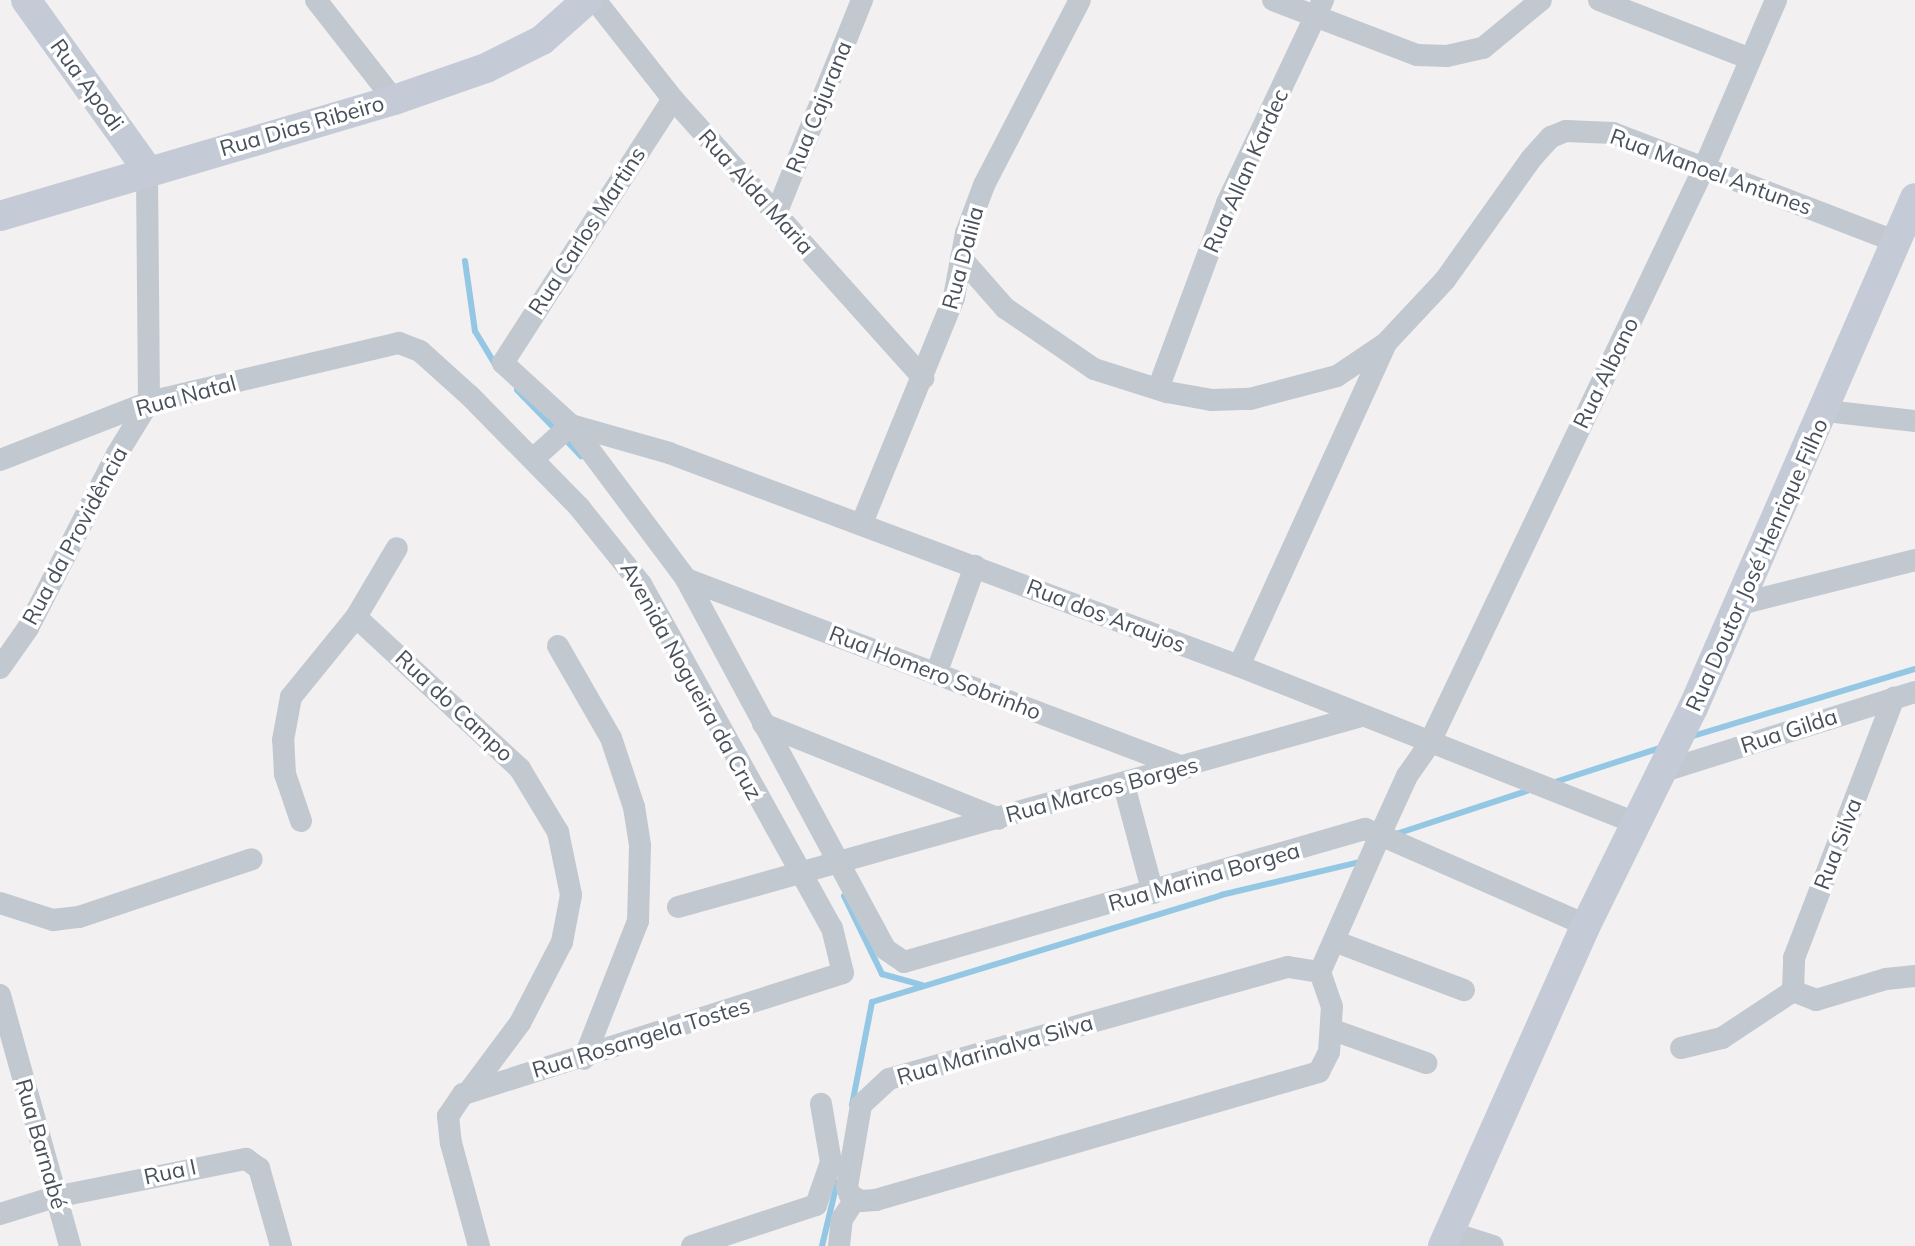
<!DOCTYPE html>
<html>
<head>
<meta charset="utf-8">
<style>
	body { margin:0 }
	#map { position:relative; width:1915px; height:1246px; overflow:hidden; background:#f2f0f0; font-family:Mulish,sans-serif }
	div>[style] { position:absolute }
	.stream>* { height:6px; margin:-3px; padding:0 3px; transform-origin:3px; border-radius:3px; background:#94c7e3 }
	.street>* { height:22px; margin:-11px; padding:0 11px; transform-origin:11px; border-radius:11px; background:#c1c8d0 }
	.secondary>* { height:30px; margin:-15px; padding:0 15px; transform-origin:15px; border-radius:15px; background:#c4cad6 }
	span { translate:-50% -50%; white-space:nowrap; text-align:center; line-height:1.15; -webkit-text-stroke:7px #fff; paint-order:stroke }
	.street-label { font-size:22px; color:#49505b }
</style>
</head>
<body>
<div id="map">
	<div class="stream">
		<i style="left:465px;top:261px;width:71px;rotate:81.9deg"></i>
		<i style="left:475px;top:331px;width:41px;rotate:59deg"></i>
		<i style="left:517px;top:390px;width:56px;rotate:45.7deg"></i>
		<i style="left:564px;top:438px;width:25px;rotate:47deg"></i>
		<i style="left:1693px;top:736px;width:232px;rotate:-16.8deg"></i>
		<i style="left:1552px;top:783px;width:117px;rotate:-18deg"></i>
		<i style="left:1393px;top:835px;width:144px;rotate:-18.2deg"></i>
		<i style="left:844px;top:896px;width:87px;rotate:64deg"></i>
		<i style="left:882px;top:974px;width:41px;rotate:15.4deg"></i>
		<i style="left:852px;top:1105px;width:105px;rotate:-79deg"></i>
		<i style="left:872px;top:1002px;width:365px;rotate:-17deg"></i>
		<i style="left:1221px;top:895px;width:142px;rotate:-13.4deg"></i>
		<i style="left:822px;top:1246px;width:65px;rotate:-76.6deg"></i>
	</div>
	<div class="street">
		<i style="left:316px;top:0;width:127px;rotate:52deg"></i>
		<i style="left:595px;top:0;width:126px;rotate:51.8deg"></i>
		<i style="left:673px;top:99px;width:375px;rotate:48.1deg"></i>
		<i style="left:1273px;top:0;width:154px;rotate:20.9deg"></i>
		<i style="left:1417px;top:55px;width:30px;rotate:2deg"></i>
		<i style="left:1447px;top:56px;width:37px;rotate:-13deg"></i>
		<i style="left:1483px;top:48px;width:75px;rotate:-39.6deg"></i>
		<i style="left:1599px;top:0;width:160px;rotate:21.3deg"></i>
		<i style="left:673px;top:99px;width:314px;rotate:122.8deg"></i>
		<i style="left:503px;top:363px;width:92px;rotate:42.4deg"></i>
		<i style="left:571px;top:425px;width:192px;rotate:53.2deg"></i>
		<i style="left:686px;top:579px;width:420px;rotate:61.7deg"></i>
		<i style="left:885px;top:949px;width:23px;rotate:34deg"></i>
		<i style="left:904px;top:962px;width:480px;rotate:-16.1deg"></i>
		<i style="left:1365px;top:829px;width:16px;rotate:22deg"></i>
		<i style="left:1380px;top:835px;width:65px;rotate:-65.4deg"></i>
		<i style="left:1407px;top:776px;width:39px;rotate:-55deg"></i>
		<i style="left:1429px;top:744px;width:638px;rotate:-64.48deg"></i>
		<i style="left:1704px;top:168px;width:183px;rotate:-66.8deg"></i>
		<i style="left:776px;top:214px;width:231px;rotate:-68.1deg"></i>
		<i style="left:961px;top:258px;width:67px;rotate:48.7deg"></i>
		<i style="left:1005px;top:308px;width:108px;rotate:34.4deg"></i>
		<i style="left:1094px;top:369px;width:77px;rotate:17.5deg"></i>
		<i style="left:1167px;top:392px;width:46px;rotate:10.1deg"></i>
		<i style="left:1212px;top:400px;width:38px;rotate:-2deg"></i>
		<i style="left:1250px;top:399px;width:90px;rotate:-14.8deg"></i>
		<i style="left:1337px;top:376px;width:59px;rotate:-34deg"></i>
		<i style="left:1386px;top:343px;width:86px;rotate:-46.9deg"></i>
		<i style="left:1445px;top:280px;width:148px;rotate:-54.6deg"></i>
		<i style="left:1531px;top:159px;width:30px;rotate:-48deg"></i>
		<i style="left:1551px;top:137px;width:16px;rotate:-22deg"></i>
		<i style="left:1566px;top:131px;width:47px;rotate:2.4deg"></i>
		<i style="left:1613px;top:133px;width:302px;rotate:21deg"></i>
		<i style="left:1158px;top:389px;width:198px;rotate:-69.6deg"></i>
		<i style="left:1227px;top:203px;width:225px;rotate:-64.7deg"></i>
		<i style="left:1826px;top:411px;width:90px;rotate:6.4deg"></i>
		<i style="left:533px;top:459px;width:51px;rotate:-41.8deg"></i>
		<i style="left:571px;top:425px;width:102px;rotate:15.9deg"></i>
		<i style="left:669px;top:453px;width:608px;rotate:20.49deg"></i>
		<i style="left:1239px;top:666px;width:426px;rotate:21.6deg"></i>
		<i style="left:0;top:460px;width:160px;rotate:-21.3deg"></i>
		<i style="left:149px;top:402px;width:257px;rotate:-13.3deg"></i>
		<i style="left:399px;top:343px;width:22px;rotate:21deg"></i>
		<i style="left:420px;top:351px;width:67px;rotate:42deg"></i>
		<i style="left:470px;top:396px;width:156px;rotate:45.5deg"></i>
		<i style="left:579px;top:507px;width:99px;rotate:51.2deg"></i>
		<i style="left:641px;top:584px;width:393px;rotate:61deg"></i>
		<i style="left:832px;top:928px;width:46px;rotate:76.3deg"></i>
		<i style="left:843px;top:973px;width:399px;rotate:162.3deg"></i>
		<i style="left:463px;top:1094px;width:27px;rotate:124deg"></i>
		<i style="left:448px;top:1116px;width:27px;rotate:84deg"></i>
		<i style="left:451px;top:1143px;width:107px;rotate:74.8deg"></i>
		<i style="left:862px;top:523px;width:244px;rotate:-67.8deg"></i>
		<i style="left:954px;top:297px;width:65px;rotate:-79.4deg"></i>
		<i style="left:966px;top:233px;width:51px;rotate:-69.4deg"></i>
		<i style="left:984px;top:185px;width:208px;rotate:-62.6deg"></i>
		<i style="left:686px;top:579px;width:534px;rotate:20.74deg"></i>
		<i style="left:1740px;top:604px;width:180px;rotate:-14.1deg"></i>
		<i style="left:356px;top:617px;width:224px;rotate:42.8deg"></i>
		<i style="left:520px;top:769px;width:74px;rotate:58.9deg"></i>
		<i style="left:558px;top:832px;width:64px;rotate:78.3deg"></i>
		<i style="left:571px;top:895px;width:48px;rotate:100.8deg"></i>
		<i style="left:562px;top:942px;width:91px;rotate:117.4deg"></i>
		<i style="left:520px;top:1023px;width:84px;rotate:126.7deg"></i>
		<i style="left:558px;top:646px;width:106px;rotate:60.1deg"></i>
		<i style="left:611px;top:738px;width:73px;rotate:71.6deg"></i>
		<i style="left:634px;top:807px;width:39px;rotate:81deg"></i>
		<i style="left:640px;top:846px;width:75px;rotate:91.5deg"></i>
		<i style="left:638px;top:921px;width:148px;rotate:111.4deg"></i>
		<i style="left:1239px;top:666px;width:355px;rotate:-65.5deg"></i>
		<i style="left:0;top:668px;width:49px;rotate:-55deg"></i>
		<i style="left:28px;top:628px;width:195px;rotate:-62.9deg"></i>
		<i style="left:117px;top:454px;width:61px;rotate:-58.4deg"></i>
		<i style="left:149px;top:402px;width:233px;rotate:-90.5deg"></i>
		<i style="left:936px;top:674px;width:115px;rotate:-70.1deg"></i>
		<i style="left:763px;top:724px;width:254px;rotate:21.9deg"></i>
		<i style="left:1664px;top:771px;width:263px;rotate:-17.5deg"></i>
		<i style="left:1124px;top:785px;width:112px;rotate:75deg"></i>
		<i style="left:301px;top:821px;width:50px;rotate:-108.8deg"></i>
		<i style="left:285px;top:774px;width:34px;rotate:-93deg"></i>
		<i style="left:283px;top:740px;width:44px;rotate:-79.5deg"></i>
		<i style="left:291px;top:697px;width:103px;rotate:-50.9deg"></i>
		<i style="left:356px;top:617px;width:80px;rotate:-59.3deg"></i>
		<i style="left:0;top:903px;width:56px;rotate:17.8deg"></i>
		<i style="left:53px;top:920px;width:26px;rotate:-7deg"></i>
		<i style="left:79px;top:917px;width:182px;rotate:-18.5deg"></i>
		<i style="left:678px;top:907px;width:709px;rotate:-15.62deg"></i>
		<i style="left:1334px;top:941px;width:139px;rotate:20.7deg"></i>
		<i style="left:1288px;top:967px;width:32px;rotate:9deg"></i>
		<i style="left:1320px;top:972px;width:36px;rotate:71deg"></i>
		<i style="left:1332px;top:1006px;width:46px;rotate:93.7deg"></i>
		<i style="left:1329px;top:1052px;width:22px;rotate:117deg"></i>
		<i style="left:1319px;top:1072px;width:461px;rotate:163.9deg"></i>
		<i style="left:876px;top:1200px;width:15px;rotate:176deg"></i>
		<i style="left:861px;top:1201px;width:13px;rotate:-151deg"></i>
		<i style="left:850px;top:1195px;width:9px;rotate:-111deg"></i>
		<i style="left:847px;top:1187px;width:83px;rotate:-80.3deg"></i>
		<i style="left:861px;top:1105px;width:38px;rotate:-43deg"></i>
		<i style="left:889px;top:1079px;width:414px;rotate:-15.7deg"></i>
		<i style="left:1320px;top:972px;width:150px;rotate:-66.3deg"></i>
		<i style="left:1380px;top:835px;width:225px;rotate:23.6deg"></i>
		<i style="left:1793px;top:991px;width:33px;rotate:-88deg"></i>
		<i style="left:1794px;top:958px;width:279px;rotate:-69deg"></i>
		<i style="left:1793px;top:991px;width:25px;rotate:21deg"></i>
		<i style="left:1816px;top:1000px;width:73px;rotate:-16.7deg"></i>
		<i style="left:1886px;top:979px;width:29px;rotate:-6deg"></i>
		<i style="left:0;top:995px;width:261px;rotate:74.4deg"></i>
		<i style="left:1333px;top:1030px;width:99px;rotate:19.5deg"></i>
		<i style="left:1681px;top:1048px;width:42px;rotate:-13.7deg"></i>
		<i style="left:1722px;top:1038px;width:85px;rotate:-33.5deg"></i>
		<i style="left:0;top:1214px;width:58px;rotate:-17.2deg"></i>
		<i style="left:55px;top:1197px;width:195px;rotate:-11.3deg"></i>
		<i style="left:246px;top:1159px;width:16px;rotate:35deg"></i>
		<i style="left:259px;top:1168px;width:81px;rotate:74.2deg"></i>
		<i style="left:1449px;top:1232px;width:46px;rotate:17.7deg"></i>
		<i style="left:692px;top:1246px;width:131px;rotate:-18.3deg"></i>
		<i style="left:816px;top:1205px;width:46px;rotate:-70.8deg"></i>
		<i style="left:831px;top:1162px;width:59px;rotate:-99.8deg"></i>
		<i style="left:839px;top:1246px;width:27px;rotate:-84deg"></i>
		<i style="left:842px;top:1219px;width:23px;rotate:-56deg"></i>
	</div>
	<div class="secondary">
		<i style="left:26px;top:0;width:208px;rotate:54.4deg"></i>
		<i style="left:0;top:216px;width:411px;rotate:-16.4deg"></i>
		<i style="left:394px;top:100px;width:97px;rotate:-19.2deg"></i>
		<i style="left:486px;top:68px;width:63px;rotate:-26.6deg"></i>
		<i style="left:542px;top:40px;width:60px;rotate:-41.6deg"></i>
		<i style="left:1443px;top:1246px;width:351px;rotate:-66deg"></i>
		<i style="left:1586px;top:925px;width:242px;rotate:-63.8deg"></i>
		<i style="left:1693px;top:708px;width:556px;rotate:-66.48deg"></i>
	</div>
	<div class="street-label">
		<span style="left:87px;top:85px;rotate:54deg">Rua Apodi</span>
		<span style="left:819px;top:107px;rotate:-68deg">Rua Cajurana</span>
		<span style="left:302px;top:126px;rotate:-16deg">Rua Dias Ribeiro</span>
		<span style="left:1246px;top:171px;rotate:-66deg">Rua Allan Kardec</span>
		<span style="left:1711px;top:172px;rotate:20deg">Rua Manoel Antunes</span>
		<span style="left:756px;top:192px;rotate:48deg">Rua Alda Maria</span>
		<span style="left:587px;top:231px;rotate:-57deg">Rua Carlos Martins</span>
		<span style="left:963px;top:258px;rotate:-75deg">Rua Dalila</span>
		<span style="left:1606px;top:373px;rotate:-64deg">Rua Albano</span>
		<span style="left:186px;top:396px;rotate:-15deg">Rua Natal</span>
		<span style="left:75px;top:536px;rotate:-62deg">Rua da Providência</span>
		<span style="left:1757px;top:565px;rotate:-66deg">Rua Doutor José Henrique Filho</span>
		<span style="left:1106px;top:616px;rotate:21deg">Rua dos Araujos</span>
		<span style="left:935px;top:673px;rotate:21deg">Rua Homero Sobrinho</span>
		<span style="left:691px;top:681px;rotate:61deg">Avenida Nogueira da Cruz</span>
		<span style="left:454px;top:706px;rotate:43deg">Rua do Campo</span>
		<span style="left:1789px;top:731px;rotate:-18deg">Rua Gilda</span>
		<span style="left:1102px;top:790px;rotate:-15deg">Rua Marcos Borges</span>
		<span style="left:1838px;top:844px;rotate:-69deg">Rua Silva</span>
		<span style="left:1204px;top:877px;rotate:-16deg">Rua Marina Borgea</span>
		<span style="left:641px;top:1038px;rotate:-17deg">Rua Rosangela Tostes</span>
		<span style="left:995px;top:1050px;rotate:-16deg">Rua Marinalva Silva</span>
		<span style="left:41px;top:1144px;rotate:74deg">Rua Barnabé</span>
		<span style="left:170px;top:1172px;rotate:-12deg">Rua I</span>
	</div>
</div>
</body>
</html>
